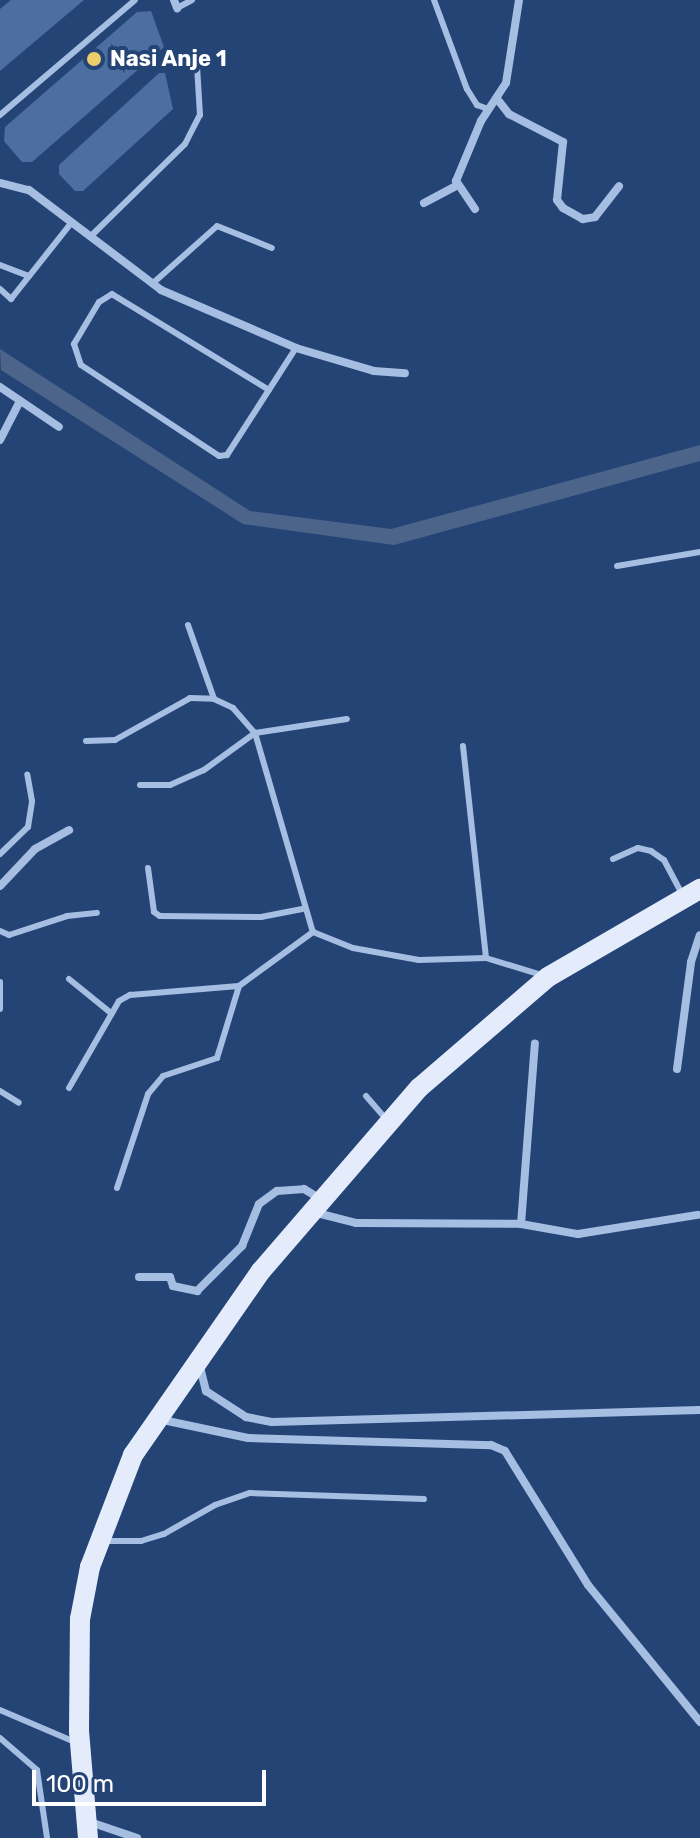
<!DOCTYPE html>
<html>
<head>
<meta charset="utf-8">
<style>
	body { margin:0 }
	#map { position:relative; width:700px; height:1838px; overflow:hidden; background:#254476; font-family:Rubik,sans-serif }
	div>[style] { position:absolute }
	.water>* { inset:0; background:#4c6489 }
	.building>* { inset:0; background:#4d6ea0 }
	.lane>* { height:6px; margin:-3px; padding:0 3px; transform-origin:3px; border-radius:3px; background:#a5bee2 }
	.street>* { height:8px; margin:-4px; padding:0 4px; transform-origin:4px; border-radius:4px; background:#a5bee2 }
	.primary>* { height:20px; margin:-10px; padding:0 10px; transform-origin:10px; border-radius:10px; background:#e4ecfb }
	.dots>* { width:22px; height:22px; translate:-50% -50%; box-sizing:border-box; border:4px solid #254476; border-radius:50% }
	span { translate:-50% -50%; white-space:nowrap; text-align:center; line-height:1.15; -webkit-text-stroke:8px #254476; paint-order:stroke }
	.poi-label { font-size:22px; color:#fff; font-weight:700 }
	.left { translate:0 -50%; text-align:left }
	.scale { position:absolute; left:32px; top:1770px; width:234px; height:36px; box-sizing:border-box; border:4px solid #fff; border-top:0; padding-left:10px; font-size:24px; line-height:28px; white-space:nowrap; color:#fff; -webkit-text-stroke:6px #254476; paint-order:stroke }
</style>
</head>
<body>
<div id="map">
	<div class="water">
		<i style="clip-path:polygon(0 349px,250px 511px,391px 529px,700px 445px,700px 461px,394px 545px,243px 524px,1px 370px)"></i>
	</div>
	<div class="building">
		<i style="clip-path:polygon(11px 0,84px 0,0 71px,0 9px)"></i>
		<i style="clip-path:polygon(151px 11px,164px 47px,32px 162px,22px 162px,4px 141px,5px 127px,137px 12px)"></i>
		<i style="clip-path:polygon(159px 73px,165px 73px,173px 109px,83px 191px,75px 191px,59px 174px,59px 165px)"></i>
	</div>
	<div class="lane">
		<i style="left:434px;top:0;width:95px;rotate:69.7deg"></i>
		<i style="left:467px;top:89px;width:19px;rotate:58deg"></i>
		<i style="left:477px;top:105px;width:12px;rotate:20deg"></i>
		<i style="left:177px;top:8px;width:17px;rotate:-28deg"></i>
		<i style="left:0;top:115px;width:177px;rotate:-40.4deg"></i>
		<i style="left:92px;top:235px;width:130px;rotate:-44.4deg"></i>
		<i style="left:185px;top:144px;width:33px;rotate:-63deg"></i>
		<i style="left:200px;top:115px;width:49px;rotate:-93.5deg"></i>
		<i style="left:0;top:265px;width:31px;rotate:21deg"></i>
		<i style="left:152px;top:284px;width:87px;rotate:-41.7deg"></i>
		<i style="left:217px;top:226px;width:59px;rotate:21.8deg"></i>
		<i style="left:0;top:289px;width:15px;rotate:42deg"></i>
		<i style="left:11px;top:299px;width:98px;rotate:-51.6deg"></i>
		<i style="left:269px;top:390px;width:184px;rotate:-148.6deg"></i>
		<i style="left:112px;top:294px;width:15px;rotate:148deg"></i>
		<i style="left:99px;top:302px;width:49px;rotate:120.8deg"></i>
		<i style="left:74px;top:344px;width:22px;rotate:72deg"></i>
		<i style="left:81px;top:365px;width:165px;rotate:33.4deg"></i>
		<i style="left:219px;top:456px;width:8px;rotate:-7deg"></i>
		<i style="left:227px;top:455px;width:127px;rotate:-57.2deg"></i>
		<i style="left:617px;top:566px;width:84px;rotate:-9.6deg"></i>
		<i style="left:188px;top:625px;width:78px;rotate:70.6deg"></i>
		<i style="left:86px;top:741px;width:29px;rotate:-2deg"></i>
		<i style="left:115px;top:740px;width:86px;rotate:-29.2deg"></i>
		<i style="left:190px;top:698px;width:24px;rotate:2deg"></i>
		<i style="left:214px;top:699px;width:21px;rotate:25deg"></i>
		<i style="left:233px;top:708px;width:33px;rotate:49deg"></i>
		<i style="left:255px;top:733px;width:207px;rotate:73.8deg"></i>
		<i style="left:313px;top:932px;width:43px;rotate:21.8deg"></i>
		<i style="left:353px;top:948px;width:67px;rotate:10.3deg"></i>
		<i style="left:419px;top:960px;width:67px;rotate:-1.7deg"></i>
		<i style="left:486px;top:958px;width:62px;rotate:17deg"></i>
		<i style="left:463px;top:746px;width:213px;rotate:83.8deg"></i>
		<i style="left:140px;top:785px;width:30px"></i>
		<i style="left:170px;top:785px;width:37px;rotate:-24deg"></i>
		<i style="left:204px;top:770px;width:63px;rotate:-36deg"></i>
		<i style="left:255px;top:733px;width:93px;rotate:-8.7deg"></i>
		<i style="left:0;top:854px;width:39px;rotate:-44deg"></i>
		<i style="left:28px;top:827px;width:26px;rotate:-81deg"></i>
		<i style="left:32px;top:801px;width:27px;rotate:-100deg"></i>
		<i style="left:613px;top:859px;width:27px;rotate:-24deg"></i>
		<i style="left:638px;top:848px;width:13px;rotate:13deg"></i>
		<i style="left:651px;top:851px;width:16px;rotate:35deg"></i>
		<i style="left:664px;top:860px;width:38px;rotate:62deg"></i>
		<i style="left:148px;top:868px;width:44px;rotate:82.2deg"></i>
		<i style="left:154px;top:912px;width:7px;rotate:34deg"></i>
		<i style="left:160px;top:916px;width:101px;rotate:0.6deg"></i>
		<i style="left:261px;top:917px;width:42px;rotate:-11deg"></i>
		<i style="left:0;top:931px;width:10px;rotate:24deg"></i>
		<i style="left:9px;top:935px;width:61px;rotate:-18.1deg"></i>
		<i style="left:67px;top:916px;width:30px;rotate:-6deg"></i>
		<i style="left:69px;top:979px;width:55px;rotate:39.1deg"></i>
		<i style="left:0;top:982px;width:27px;rotate:90deg"></i>
		<i style="left:69px;top:1088px;width:100px;rotate:-60.1deg"></i>
		<i style="left:119px;top:1001px;width:13px;rotate:-29deg"></i>
		<i style="left:130px;top:995px;width:109px;rotate:-4.7deg"></i>
		<i style="left:0;top:1091px;width:22px;rotate:32deg"></i>
		<i style="left:366px;top:1096px;width:30px;rotate:49deg"></i>
		<i style="left:117px;top:1188px;width:99px;rotate:-71.7deg"></i>
		<i style="left:148px;top:1094px;width:23px;rotate:-50deg"></i>
		<i style="left:163px;top:1076px;width:57px;rotate:-18.4deg"></i>
		<i style="left:217px;top:1058px;width:75px;rotate:-73deg"></i>
		<i style="left:239px;top:986px;width:92px;rotate:-36.1deg"></i>
		<i style="left:103px;top:1541px;width:38px"></i>
		<i style="left:141px;top:1541px;width:24px;rotate:-17deg"></i>
		<i style="left:164px;top:1534px;width:59px;rotate:-29.6deg"></i>
		<i style="left:215px;top:1505px;width:37px;rotate:-19deg"></i>
		<i style="left:250px;top:1493px;width:174px;rotate:2deg"></i>
		<i style="left:0;top:1710px;width:84px;rotate:23.2deg"></i>
		<i style="left:0;top:1738px;width:49px;rotate:40.9deg"></i>
		<i style="left:37px;top:1770px;width:69px;rotate:81.6deg"></i>
	</div>
	<div class="street">
		<i style="left:174px;top:0;width:9px;rotate:69deg"></i>
		<i style="left:498px;top:100px;width:18px;rotate:52deg"></i>
		<i style="left:509px;top:114px;width:61px;rotate:27.4deg"></i>
		<i style="left:563px;top:142px;width:58px;rotate:95.9deg"></i>
		<i style="left:557px;top:200px;width:10px;rotate:53deg"></i>
		<i style="left:563px;top:208px;width:23px;rotate:29deg"></i>
		<i style="left:583px;top:219px;width:12px;rotate:-9deg"></i>
		<i style="left:595px;top:217px;width:39px;rotate:-52deg"></i>
		<i style="left:0;top:183px;width:30px;rotate:14deg"></i>
		<i style="left:29px;top:190px;width:166px;rotate:37.1deg"></i>
		<i style="left:161px;top:290px;width:147px;rotate:23.2deg"></i>
		<i style="left:296px;top:348px;width:81px;rotate:16.4deg"></i>
		<i style="left:374px;top:371px;width:31px;rotate:4deg"></i>
		<i style="left:424px;top:203px;width:36px;rotate:-28deg"></i>
		<i style="left:475px;top:209px;width:34px;rotate:-124deg"></i>
		<i style="left:456px;top:181px;width:65px;rotate:-67.4deg"></i>
		<i style="left:481px;top:121px;width:45px;rotate:-56.7deg"></i>
		<i style="left:506px;top:83px;width:84px;rotate:-81.1deg"></i>
		<i style="left:0;top:387px;width:71px;rotate:34.1deg"></i>
		<i style="left:0;top:440px;width:44px;rotate:-62.9deg"></i>
		<i style="left:0;top:886px;width:51px;rotate:-46.6deg"></i>
		<i style="left:35px;top:849px;width:39px;rotate:-29deg"></i>
		<i style="left:677px;top:1069px;width:108px;rotate:-82.5deg"></i>
		<i style="left:691px;top:962px;width:28px;rotate:-72deg"></i>
		<i style="left:313px;top:1212px;width:44px;rotate:14.3deg"></i>
		<i style="left:356px;top:1223px;width:165px;rotate:0.3deg"></i>
		<i style="left:521px;top:1224px;width:58px;rotate:10deg"></i>
		<i style="left:578px;top:1234px;width:121px;rotate:-9.1deg"></i>
		<i style="left:521px;top:1224px;width:181px;rotate:-85.6deg"></i>
		<i style="left:139px;top:1277px;width:31px"></i>
		<i style="left:170px;top:1277px;width:9px;rotate:72deg"></i>
		<i style="left:173px;top:1286px;width:25px;rotate:12deg"></i>
		<i style="left:197px;top:1291px;width:64px;rotate:-45deg"></i>
		<i style="left:242px;top:1246px;width:45px;rotate:-68deg"></i>
		<i style="left:259px;top:1204px;width:22px;rotate:-36deg"></i>
		<i style="left:277px;top:1191px;width:27px;rotate:-4deg"></i>
		<i style="left:304px;top:1189px;width:21px;rotate:31deg"></i>
		<i style="left:200px;top:1367px;width:25px;rotate:76deg"></i>
		<i style="left:206px;top:1391px;width:48px;rotate:33deg"></i>
		<i style="left:246px;top:1417px;width:26px;rotate:11deg"></i>
		<i style="left:272px;top:1422px;width:428px;rotate:-1.6deg"></i>
		<i style="left:158px;top:1419px;width:92px;rotate:11.9deg"></i>
		<i style="left:248px;top:1438px;width:243px;rotate:1.7deg"></i>
		<i style="left:491px;top:1445px;width:15px;rotate:23deg"></i>
		<i style="left:505px;top:1451px;width:158px;rotate:58.2deg"></i>
		<i style="left:588px;top:1585px;width:177px;rotate:50.7deg"></i>
		<i style="left:87px;top:1821px;width:53px;rotate:18.8deg"></i>
	</div>
	<div class="primary">
		<i style="left:88px;top:1838px;width:107px;rotate:-94.8deg"></i>
		<i style="left:79px;top:1731px;width:112px;rotate:-89.5deg"></i>
		<i style="left:80px;top:1619px;width:53px;rotate:-79.1deg"></i>
		<i style="left:90px;top:1567px;width:120px;rotate:-69deg"></i>
		<i style="left:133px;top:1455px;width:224px;rotate:-55.2deg"></i>
		<i style="left:261px;top:1271px;width:242px;rotate:-49.2deg"></i>
		<i style="left:419px;top:1088px;width:170px;rotate:-40.7deg"></i>
		<i style="left:548px;top:977px;width:176px;rotate:-30.1deg"></i>
	</div>
	<div class="dots">
		<i style="left:94px;top:59px;background:#ebcd6a"></i>
	</div>
	<div class="poi-label">
		<span class="left" style="left:110px;top:59px">Nasi Anje 1</span>
	</div>
	<div class="scale">100 m</div>
</div>
</body>
</html>
